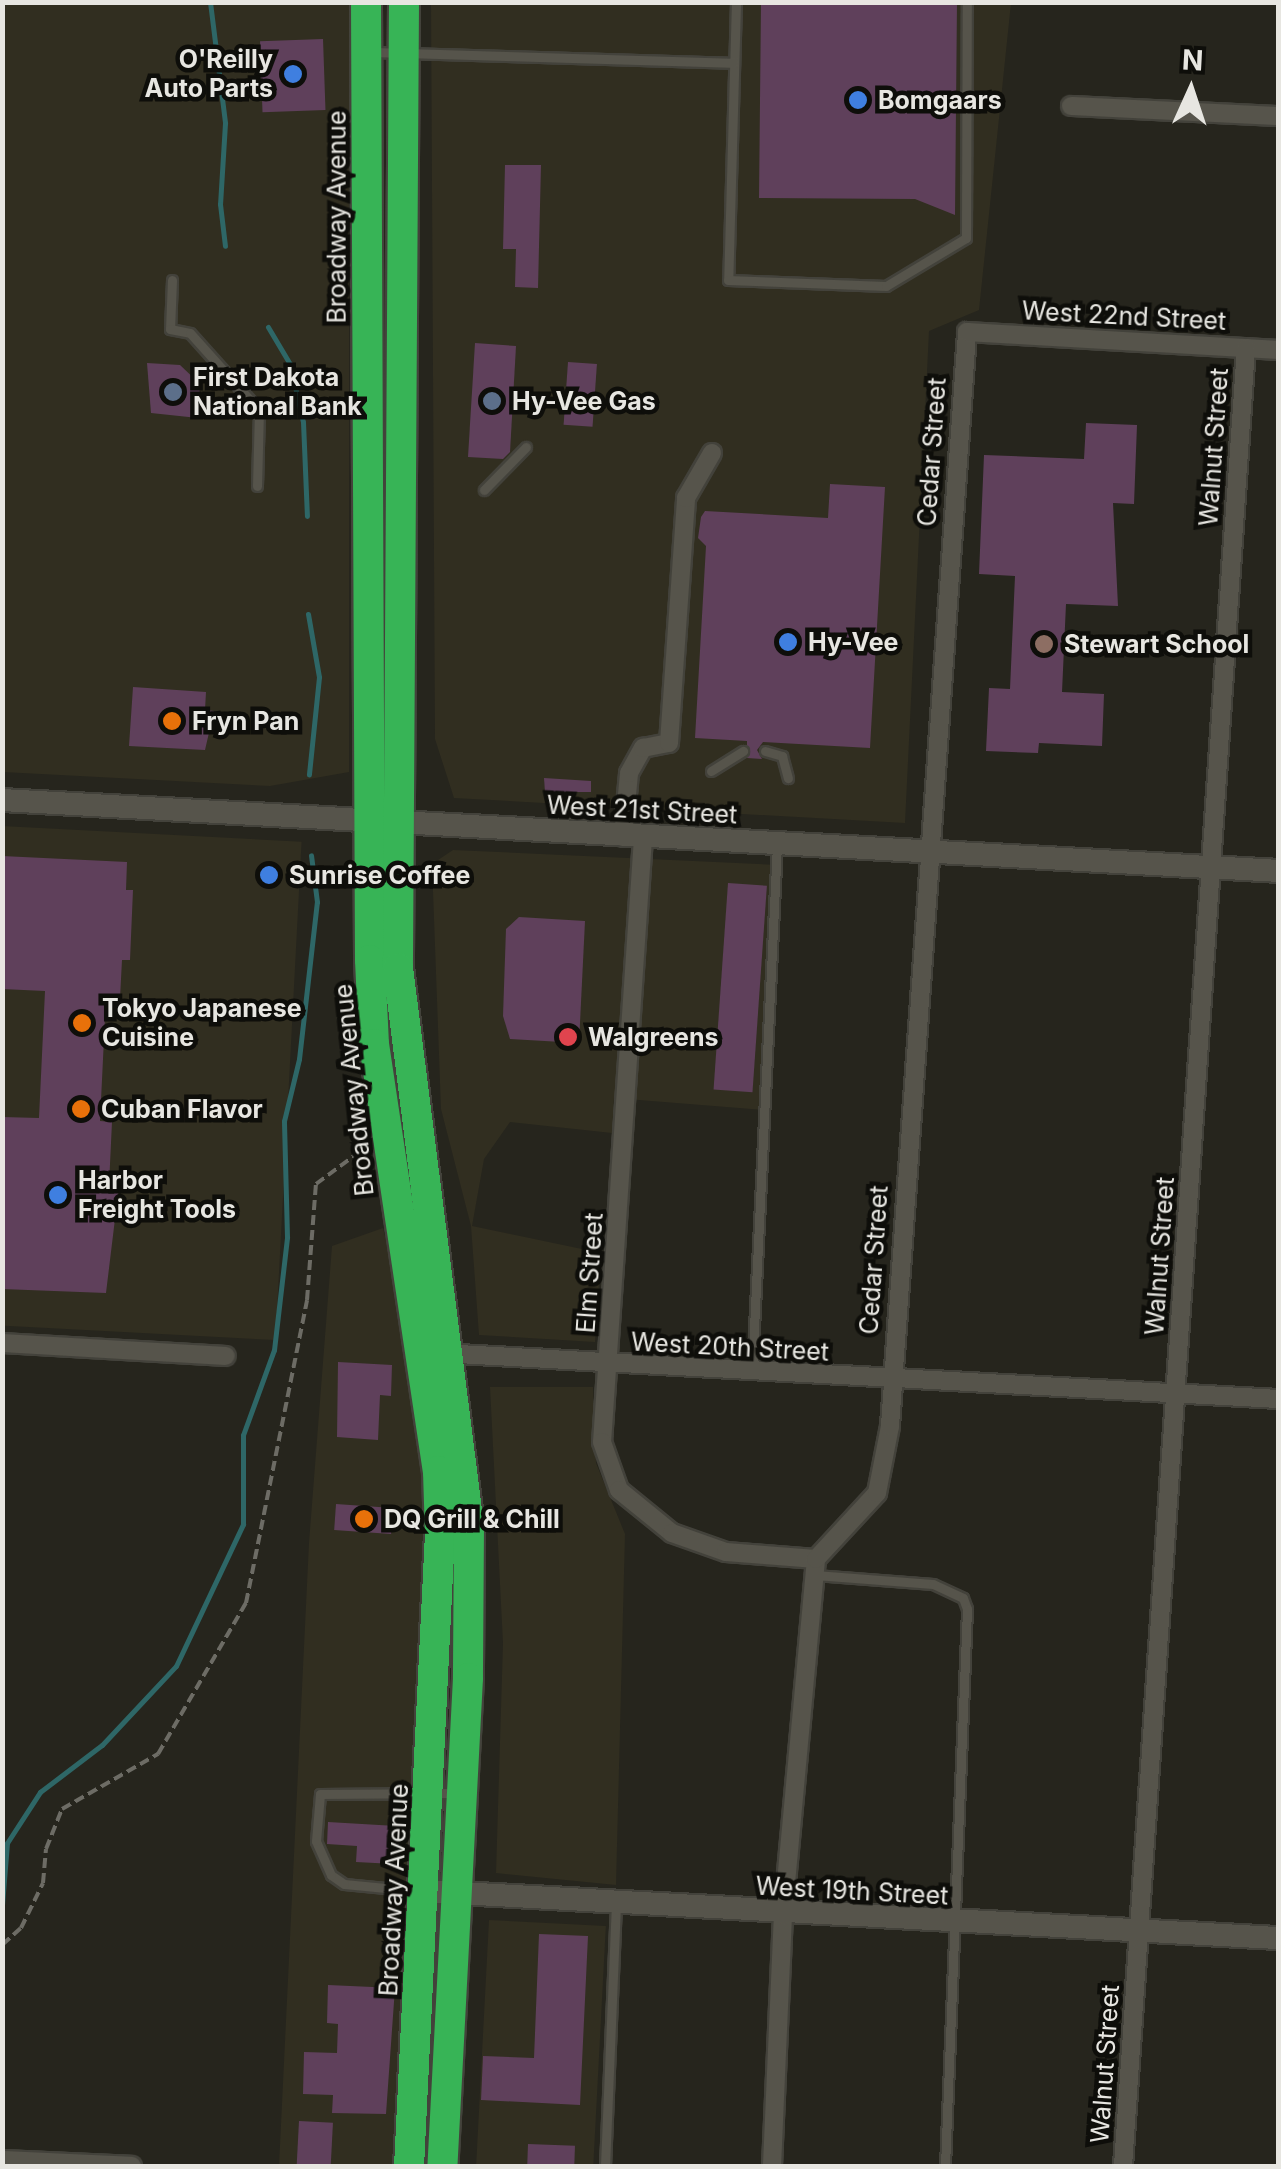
<!DOCTYPE html>
<html>
<head>
<meta charset="utf-8">
<style>
	body { margin:0 }
	#map { position:relative; width:1281px; height:2169px; overflow:hidden; background:#26251d; font-family:Inter,sans-serif }
	div>[style] { position:absolute }
	.built>* { inset:0; background:#312e20; transform-origin:0 0 }
	.stream>* { height:5px; margin:-2.5px; padding:0 2.5px; transform-origin:2.5px; border-radius:2.5px; background:#2e6767 }
	.building>* { inset:0; background:#5f405b; transform-origin:0 0 }
	.path>* { height:4px; margin-top:-2px; transform-origin:0; background:repeating-linear-gradient(90deg,#6d6c65 0 10px,transparent 0 15px) }
	.roads { filter:drop-shadow(2px 0 #43423b) drop-shadow(-2px 0 #43423b) drop-shadow(0 2px #43423b) drop-shadow(0 -2px #43423b) }
	.lane>* { height:9px; margin:-4.5px; padding:0 4.5px; transform-origin:4.5px; border-radius:4.5px; background:#56544b }
	.street>* { height:18px; margin:-9px; padding:0 9px; transform-origin:9px; border-radius:9px; background:#56544b }
	.secondary>* { height:22px; margin:-11px; padding:0 11px; transform-origin:11px; border-radius:11px; background:#56544b }
	.highway>* { height:30px; margin:-15px; padding:0 15px; transform-origin:15px; border-radius:15px; background:#37b456 }
	.dots>* { width:28px; height:28px; translate:-50% -50%; box-sizing:border-box; border:5px solid #0e0e0a; border-radius:50% }
	span { translate:-50% -50%; white-space:nowrap; text-align:center; line-height:1.15; -webkit-text-stroke:9px #0e0e0a; paint-order:stroke }
	.poi-label { font-size:25px; color:#e7e6e1; font-weight:700 }
	.right { translate:-100% -50%; text-align:right }
	.left { translate:0 -50%; text-align:left }
	.street-label { font-size:25px; color:#e7e6e1 }
	.frame { position:absolute; inset:0; border:5px solid #e7e6e1; pointer-events:none }
	.north { position:absolute; left:1141px; top:40px; width:100px; height:100px; -webkit-text-stroke:8px #0e0e0a; paint-order:stroke; rotate:3deg; font-size:28px; font-weight:700; line-height:40px; text-align:center; color:#e7e6e1 }
	.north::after { content:''; display:block; margin:auto; width:35px; height:45px; background:#e7e6e1; clip-path:polygon(50% 0,100% 100%,50% 72%,0 100%) }
</style>
</head>
<body>
<div id="map">
	<div class="built">
		<i style="clip-path:polygon(2px 3px,349px 3px,349px 772px,270px 786px,3px 772px)"></i>
		<i style="clip-path:polygon(431px 3px,1011px 3px,979px 310px,929px 331px,905px 823px,454px 798px,435px 739px)"></i>
		<i style="left:2px;top:826px;width:300px;height:499px;rotate:3deg"></i>
		<i style="clip-path:polygon(453px 850px,779px 865px,765px 1110px,614px 1098px,612px 1133px,510px 1122px,484px 1159px,472px 1226px,601px 1253px,595px 1342px,479px 1335px,471px 1226px,441px 1109px,432px 864px)"></i>
		<i style="clip-path:polygon(383px 1228px,411px 1343px,423px 1454px,427px 1599px,401px 2166px,279px 2166px,309px 1543px,332px 1246px)"></i>
		<i style="clip-path:polygon(490px 1387px,593px 1387px,596px 1463px,625px 1534px,616px 1885px,496px 1873px,503px 1643px)"></i>
		<i style="left:489px;top:1920px;width:117px;height:246px;rotate:3deg"></i>
	</div>
	<div class="stream">
		<i style="left:210px;top:2px;width:122px;rotate:82.9deg"></i>
		<i style="left:225px;top:123px;width:81px;rotate:93.5deg"></i>
		<i style="left:220px;top:204px;width:42px;rotate:83.2deg"></i>
		<i style="left:268px;top:327px;width:43px;rotate:59.3deg"></i>
		<i style="left:290px;top:364px;width:59px;rotate:77.4deg"></i>
		<i style="left:303px;top:422px;width:94px;rotate:87.6deg"></i>
		<i style="left:308px;top:614px;width:64px;rotate:80.1deg"></i>
		<i style="left:319px;top:677px;width:98px;rotate:95.9deg"></i>
		<i style="left:2px;top:1905px;width:62px;rotate:-85.4deg"></i>
		<i style="left:7px;top:1843px;width:61px;rotate:-57.1deg"></i>
		<i style="left:40px;top:1792px;width:78px;rotate:-37.2deg"></i>
		<i style="left:102px;top:1745px;width:108px;rotate:-46.9deg"></i>
		<i style="left:176px;top:1666px;width:157px;rotate:-64.7deg"></i>
		<i style="left:243px;top:1524px;width:89px;rotate:-90deg"></i>
		<i style="left:243px;top:1435px;width:90px;rotate:-70deg"></i>
		<i style="left:274px;top:1350px;width:114px;rotate:-83.4deg"></i>
		<i style="left:287px;top:1237px;width:116px;rotate:-91.5deg"></i>
		<i style="left:284px;top:1121px;width:64px;rotate:-76.4deg"></i>
		<i style="left:299px;top:1059px;width:158px;rotate:-83.5deg"></i>
		<i style="left:317px;top:902px;width:47px;rotate:-97.3deg"></i>
	</div>
	<div class="building">
		<i style="clip-path:polygon(761px 2px,957px 2px,955px 215px,915px 199px,759px 198px)"></i>
		<i style="left:323px;top:39px;width:71px;height:63px;rotate:88deg"></i>
		<i style="clip-path:polygon(505px 165px,541px 165px,538px 288px,515px 287px,516px 249px,503px 249px)"></i>
		<i style="clip-path:polygon(475px 343px,516px 346px,510px 452px,503px 459px,468px 457px)"></i>
		<i style="left:568px;top:362px;width:29px;height:63px;rotate:4deg"></i>
		<i style="clip-path:polygon(147px 363px,180px 365px,200px 384px,198px 418px,151px 413px)"></i>
		<i style="clip-path:polygon(1086px 423px,1137px 425px,1134px 504px,1113px 503px,1118px 606px,1066px 604px,1062px 692px,1104px 694px,1102px 746px,1039px 743px,1038px 753px,986px 751px,989px 688px,1010px 689px,1015px 576px,979px 574px,984px 455px,1084px 459px)"></i>
		<i style="clip-path:polygon(830px 484px,885px 487px,870px 748px,763px 742px,757px 750px,762px 759px,747px 758px,747px 741px,695px 738px,706px 546px,698px 538px,701px 517px,705px 511px,828px 518px)"></i>
		<i style="clip-path:polygon(133px 687px,206px 692px,205px 710px,214px 711px,205px 750px,129px 746px)"></i>
		<i style="clip-path:polygon(544px 778px,591px 781px,591px 792px,545px 792px)"></i>
		<i style="clip-path:polygon(2px 856px,127px 862px,126px 890px,133px 890px,130px 960px,122px 960px,120px 998px,106px 997px,100px 1121px,112px 1122px,109px 1185px,119px 1186px,106px 1293px,2px 1289px,2px 1117px,39px 1118px,45px 991px,2px 989px)"></i>
		<i style="left:728px;top:883px;width:39px;height:207px;rotate:4deg"></i>
		<i style="clip-path:polygon(519px 917px,585px 921px,579px 1043px,510px 1039px,503px 1016px,506px 929px)"></i>
		<i style="clip-path:polygon(338px 1362px,392px 1365px,391px 1396px,380px 1395px,378px 1440px,337px 1437px)"></i>
		<i style="left:336px;top:1504px;width:57px;height:26px;rotate:4deg"></i>
		<i style="clip-path:polygon(328px 1822px,396px 1826px,394px 1864px,356px 1862px,357px 1846px,327px 1844px)"></i>
		<i style="clip-path:polygon(539px 1934px,588px 1936px,580px 2105px,481px 2100px,483px 2056px,534px 2058px)"></i>
		<i style="clip-path:polygon(328px 1985px,395px 1988px,386px 2114px,332px 2113px,333px 2095px,303px 2094px,304px 2052px,337px 2053px,338px 2024px,327px 2023px)"></i>
		<i style="left:299px;top:2121px;width:34px;height:45px;rotate:3deg"></i>
		<i style="left:528px;top:2144px;width:47px;height:22px;rotate:2deg"></i>
	</div>
	<div class="path">
		<i style="left:2px;top:1945px;width:25px;rotate:-42deg"></i>
		<i style="left:21px;top:1928px;width:50px;rotate:-63.9deg"></i>
		<i style="left:43px;top:1883px;width:34px;rotate:-85deg"></i>
		<i style="left:46px;top:1849px;width:43px;rotate:-68.2deg"></i>
		<i style="left:62px;top:1809px;width:111px;rotate:-29.8deg"></i>
		<i style="left:158px;top:1754px;width:175px;rotate:-59.8deg"></i>
		<i style="left:246px;top:1603px;width:309px;rotate:-78.6deg"></i>
		<i style="left:307px;top:1300px;width:116px;rotate:-85.6deg"></i>
		<i style="left:316px;top:1184px;width:62px;rotate:-36.5deg"></i>
	</div>
	<div class="roads">
		<div class="lane">
			<i style="left:736px;top:2px;width:278px;rotate:91.6deg"></i>
			<i style="left:728px;top:280px;width:158px;rotate:2.2deg"></i>
			<i style="left:886px;top:286px;width:93px;rotate:-31deg"></i>
			<i style="left:966px;top:238px;width:236px;rotate:-89.8deg"></i>
			<i style="left:369px;top:52px;width:365px;rotate:1.7deg"></i>
			<i style="left:172px;top:280px;width:49px;rotate:92.3deg"></i>
			<i style="left:170px;top:329px;width:20px;rotate:11deg"></i>
			<i style="left:190px;top:333px;width:103px;rotate:48.1deg"></i>
			<i style="left:259px;top:410px;width:76px;rotate:91.5deg"></i>
			<i style="left:484px;top:490px;width:60px;rotate:-45.7deg"></i>
			<i style="left:765px;top:751px;width:18px;rotate:16deg"></i>
			<i style="left:782px;top:756px;width:23px;rotate:75deg"></i>
			<i style="left:711px;top:771px;width:38px;rotate:-32deg"></i>
			<i style="left:752px;top:1371px;width:527px;rotate:-87.28deg"></i>
			<i style="left:815px;top:1575px;width:118px;rotate:4.4deg"></i>
			<i style="left:933px;top:1584px;width:33px;rotate:25deg"></i>
			<i style="left:963px;top:1598px;width:12px;rotate:70deg"></i>
			<i style="left:967px;top:1609px;width:557px;rotate:92.26deg"></i>
			<i style="left:416px;top:1891px;width:72px;rotate:-174.4deg"></i>
			<i style="left:344px;top:1884px;width:16px;rotate:-145deg"></i>
			<i style="left:331px;top:1875px;width:37px;rotate:-114deg"></i>
			<i style="left:316px;top:1841px;width:47px;rotate:-85.1deg"></i>
			<i style="left:320px;top:1794px;width:137px;rotate:-0.4deg"></i>
			<i style="left:605px;top:2166px;width:260px;rotate:-87.6deg"></i>
		</div>
		<div class="street">
			<i style="left:1071px;top:106px;width:207px;rotate:2.8deg"></i>
			<i style="left:623px;top:837px;width:64px;rotate:-84.6deg"></i>
			<i style="left:629px;top:773px;width:29px;rotate:-61deg"></i>
			<i style="left:643px;top:748px;width:26px;rotate:-11deg"></i>
			<i style="left:669px;top:743px;width:246px;rotate:-86deg"></i>
			<i style="left:686px;top:498px;width:52px;rotate:-60deg"></i>
			<i style="left:643px;top:838px;width:605px;rotate:93.88deg"></i>
			<i style="left:602px;top:1442px;width:51px;rotate:70.5deg"></i>
			<i style="left:619px;top:1490px;width:68px;rotate:39.1deg"></i>
			<i style="left:672px;top:1533px;width:57px;rotate:19.4deg"></i>
			<i style="left:726px;top:1552px;width:90px;rotate:4.4deg"></i>
			<i style="left:2px;top:1343px;width:224px;rotate:3.3deg"></i>
			<i style="left:440px;top:1353px;width:839px;rotate:3.14deg"></i>
			<i style="left:2px;top:2160px;width:130px;rotate:2.6deg"></i>
			<i style="left:772px;top:2166px;width:251px;rotate:-87.5deg"></i>
			<i style="left:783px;top:1915px;width:358px;rotate:-84.7deg"></i>
			<i style="left:816px;top:1559px;width:90px;rotate:-47.3deg"></i>
			<i style="left:877px;top:1493px;width:68px;rotate:-79deg"></i>
			<i style="left:890px;top:1426px;width:1097px;rotate:-85.97deg"></i>
			<i style="left:967px;top:332px;width:312px;rotate:3.3deg"></i>
			<i style="left:1123px;top:2166px;width:1822px;rotate:-86.13deg"></i>
		</div>
		<div class="secondary">
			<i style="left:2px;top:800px;width:1278px;rotate:3.18deg"></i>
			<i style="left:423px;top:1891px;width:856px;rotate:3.15deg"></i>
		</div>
		<div class="highway">
			<i style="left:366px;top:2px;width:958px;rotate:89.76deg"></i>
			<i style="left:370px;top:960px;width:84px;rotate:87.3deg"></i>
			<i style="left:374px;top:1044px;width:432px;rotate:81.5deg"></i>
			<i style="left:438px;top:1471px;width:62px;rotate:88.2deg"></i>
			<i style="left:440px;top:1533px;width:634px;rotate:92.8deg"></i>
			<i style="left:404px;top:2px;width:966px;rotate:90.36deg"></i>
			<i style="left:398px;top:968px;width:562px;rotate:82.75deg"></i>
			<i style="left:469px;top:1526px;width:152px;rotate:90.4deg"></i>
			<i style="left:468px;top:1678px;width:489px;rotate:93deg"></i>
		</div>
	</div>
	<div class="dots">
		<i style="left:293px;top:74px;background:#3f7fe0"></i>
		<i style="left:858px;top:100px;background:#3f7fe0"></i>
		<i style="left:173px;top:392px;background:#5c6f8a"></i>
		<i style="left:492px;top:401px;background:#5c6f8a"></i>
		<i style="left:788px;top:642px;background:#3f7fe0"></i>
		<i style="left:1044px;top:644px;background:#8d6e63"></i>
		<i style="left:172px;top:721px;background:#e8710a"></i>
		<i style="left:269px;top:875px;background:#3f7fe0"></i>
		<i style="left:82px;top:1023px;background:#e8710a"></i>
		<i style="left:568px;top:1037px;background:#e0444e"></i>
		<i style="left:81px;top:1109px;background:#e8710a"></i>
		<i style="left:58px;top:1195px;background:#3f7fe0"></i>
		<i style="left:364px;top:1519px;background:#e8710a"></i>
	</div>
	<div class="poi-label">
		<span class="right" style="left:273px;top:74px">O'Reilly<br>Auto Parts</span>
		<span class="left" style="left:878px;top:100px">Bomgaars</span>
		<span class="left" style="left:193px;top:392px">First Dakota<br>National Bank</span>
		<span class="left" style="left:512px;top:401px">Hy-Vee Gas</span>
		<span class="left" style="left:808px;top:642px">Hy-Vee</span>
		<span class="left" style="left:1064px;top:644px">Stewart School</span>
		<span class="left" style="left:192px;top:721px">Fryn Pan</span>
		<span class="left" style="left:289px;top:875px">Sunrise Coffee</span>
		<span class="left" style="left:102px;top:1023px">Tokyo Japanese<br>Cuisine</span>
		<span class="left" style="left:588px;top:1037px">Walgreens</span>
		<span class="left" style="left:101px;top:1109px">Cuban Flavor</span>
		<span class="left" style="left:78px;top:1195px">Harbor<br>Freight Tools</span>
		<span class="left" style="left:384px;top:1519px">DQ Grill &amp; Chill</span>
	</div>
	<div class="street-label">
		<span style="left:337px;top:217px;rotate:-90deg">Broadway Avenue</span>
		<span style="left:1124px;top:316px;rotate:3deg">West 22nd Street</span>
		<span style="left:1214px;top:447px;rotate:-86deg">Walnut Street</span>
		<span style="left:932px;top:452px;rotate:-86deg">Cedar Street</span>
		<span style="left:642px;top:810px;rotate:3deg">West 21st Street</span>
		<span style="left:354px;top:1090px;rotate:-96deg">Broadway Avenue</span>
		<span style="left:1160px;top:1256px;rotate:-86deg">Walnut Street</span>
		<span style="left:874px;top:1260px;rotate:-86deg">Cedar Street</span>
		<span style="left:590px;top:1273px;rotate:-86deg">Elm Street</span>
		<span style="left:730px;top:1347px;rotate:3deg">West 20th Street</span>
		<span style="left:394px;top:1890px;rotate:-87deg">Broadway Avenue</span>
		<span style="left:852px;top:1891px;rotate:3deg">West 19th Street</span>
		<span style="left:1105px;top:2064px;rotate:-86deg">Walnut Street</span>
	</div>
	<div class="frame"></div>
	<div class="north">N</div>
</div>
</body>
</html>
